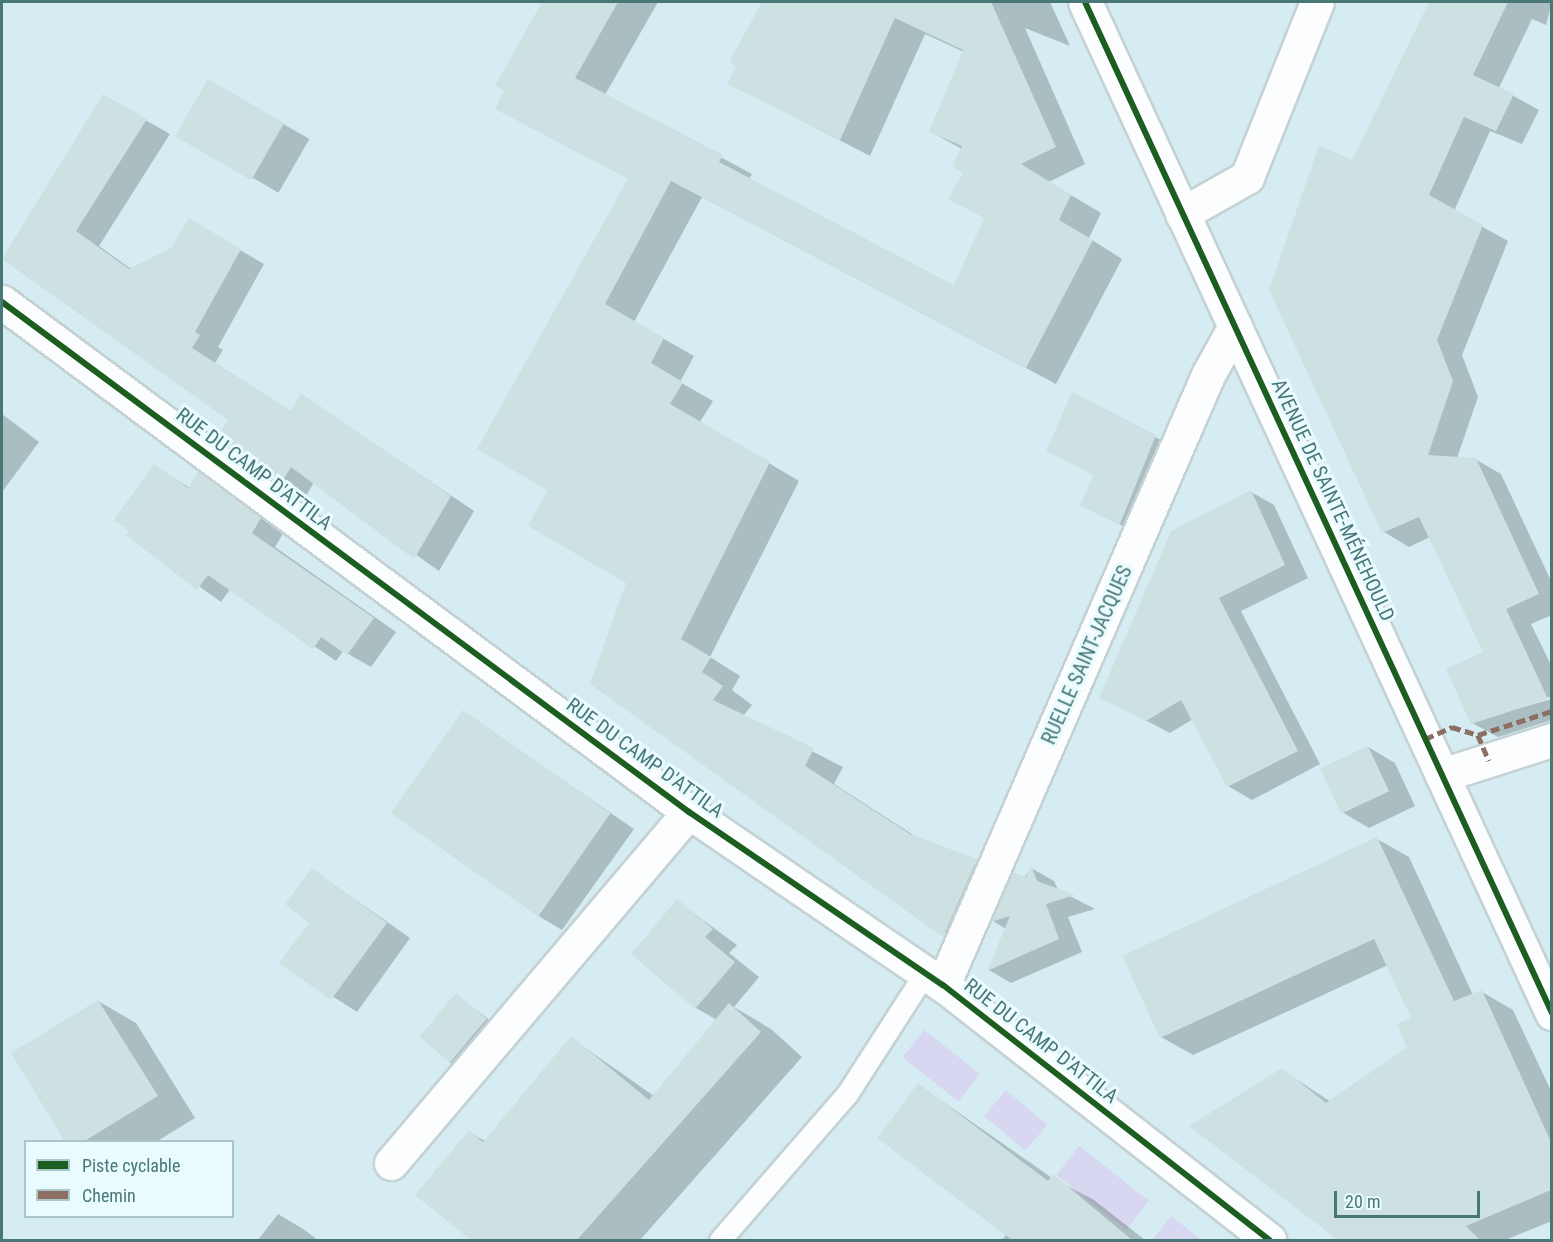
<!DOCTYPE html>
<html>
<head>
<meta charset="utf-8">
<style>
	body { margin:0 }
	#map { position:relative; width:1553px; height:1242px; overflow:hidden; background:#e9f4f8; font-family:"Roboto Condensed",sans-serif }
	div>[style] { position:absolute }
	.residential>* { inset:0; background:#d5edf2 }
	.green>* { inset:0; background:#d7d7f2; transform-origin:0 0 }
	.shadow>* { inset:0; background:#0003; transform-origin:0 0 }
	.building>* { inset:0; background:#cde1e2; transform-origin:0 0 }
	.roads { filter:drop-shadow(2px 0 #c5d2d4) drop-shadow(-2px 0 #c5d2d4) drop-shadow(0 2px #c5d2d4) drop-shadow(0 -2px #c5d2d4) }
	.lane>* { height:21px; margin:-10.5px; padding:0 10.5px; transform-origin:10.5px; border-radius:10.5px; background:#fcfdfe }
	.street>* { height:33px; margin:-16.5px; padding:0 16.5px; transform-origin:16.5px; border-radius:16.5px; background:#fcfdfe }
	.secondary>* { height:33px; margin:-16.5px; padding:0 16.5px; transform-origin:16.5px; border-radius:16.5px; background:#fcfdfe }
	.quiet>* { height:4.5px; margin-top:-2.25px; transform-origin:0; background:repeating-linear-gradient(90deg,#8d6e63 0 9px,transparent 0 13.5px) }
	.cycleway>* { height:6px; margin:-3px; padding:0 3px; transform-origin:3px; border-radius:3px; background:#1b5e20 }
	span { translate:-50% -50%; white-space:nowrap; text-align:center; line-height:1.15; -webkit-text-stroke:6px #eafbff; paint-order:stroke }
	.street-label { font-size:20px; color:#477875 }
	.frame { position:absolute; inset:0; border:3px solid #477875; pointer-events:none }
	.legend { position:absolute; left:24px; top:1140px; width:210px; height:78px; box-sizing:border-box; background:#eafbff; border:2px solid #a9c7c8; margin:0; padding:8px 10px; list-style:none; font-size:18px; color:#477875 }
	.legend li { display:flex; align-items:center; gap:12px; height:30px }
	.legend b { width:30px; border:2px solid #a9c7c8 }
	.scale { position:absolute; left:1334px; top:1191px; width:146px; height:27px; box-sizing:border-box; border:3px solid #477875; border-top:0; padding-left:8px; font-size:18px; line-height:21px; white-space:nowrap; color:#477875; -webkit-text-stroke:4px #eafbff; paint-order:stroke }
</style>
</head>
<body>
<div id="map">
	<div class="residential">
		<i style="clip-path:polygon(evenodd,2px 2px,1551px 2px,1551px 1240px,2px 1240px,2px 2px,26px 1142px,232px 1142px,232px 1216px,26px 1216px,26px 1142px)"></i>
	</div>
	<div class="green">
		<i style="left:924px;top:1030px;width:71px;height:35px;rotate:38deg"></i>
		<i style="left:1006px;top:1090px;width:54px;height:34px;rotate:40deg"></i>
		<i style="left:1079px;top:1146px;width:89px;height:37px;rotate:38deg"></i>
		<i style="clip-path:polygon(1171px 1216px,1202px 1240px,1152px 1240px)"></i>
	</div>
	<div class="shadow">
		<i style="clip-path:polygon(544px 2px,658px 2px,605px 95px,752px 174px,749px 179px,955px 287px,985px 218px,965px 172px,962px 149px,931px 132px,964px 52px,925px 34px,870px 156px,729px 83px,738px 66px,731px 61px,763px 2px,1050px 2px,1070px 46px,1025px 28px,1085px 164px,1049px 182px,1101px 213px,1089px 238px,1122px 259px,1056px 384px,702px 197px,634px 322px,694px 356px,680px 382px,713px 401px,700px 422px,799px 481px,710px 657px,740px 676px,732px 690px,752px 705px,743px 716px,843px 767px,834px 784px,918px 838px,1007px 878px,974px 953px,592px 683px,628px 582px,549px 490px,630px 180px,497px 85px)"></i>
		<i style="clip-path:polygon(1430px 2px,1552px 2px,1546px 25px,1532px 19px,1499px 88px,1539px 110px,1522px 144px,1490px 131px,1454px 211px,1508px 241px,1462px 355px,1478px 397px,1457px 458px,1475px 459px,1501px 474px,1552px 583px,1552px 615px,1531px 624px,1552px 667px,1552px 696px,1486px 717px,1552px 699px,1552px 720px,1498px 737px,1472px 723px,1485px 653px,1430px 537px,1409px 547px,1384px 532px,1353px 162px)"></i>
		<i style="left:209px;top:81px;width:116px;height:62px;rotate:30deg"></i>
		<i style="clip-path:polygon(103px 96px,170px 134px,99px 246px,131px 269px,172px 249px,189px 220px,264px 264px,218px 347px,223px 350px,215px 363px,292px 412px,302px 395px,474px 511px,439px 571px,314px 482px,305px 498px,281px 484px,219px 438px,230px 420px,3px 258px)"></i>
		<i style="clip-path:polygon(2px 414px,39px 442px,2px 492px)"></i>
		<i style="clip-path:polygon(1155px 437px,1181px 451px,1146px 537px,1082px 506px)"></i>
		<i style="clip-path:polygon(154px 466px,190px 488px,199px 473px,221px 486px,284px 532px,275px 547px,396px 632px,371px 667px,343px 651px,336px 661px,230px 589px,221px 602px,128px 535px)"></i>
		<i style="clip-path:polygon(1251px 492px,1274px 505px,1308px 578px,1241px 611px,1320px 764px,1252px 800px,1228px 786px,1193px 719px,1170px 733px,1101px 697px)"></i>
		<i style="clip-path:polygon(464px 712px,634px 829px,562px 930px,537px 915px)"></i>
		<i style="clip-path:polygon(1368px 747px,1395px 763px,1415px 806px,1369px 828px,1342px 812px)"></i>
		<i style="clip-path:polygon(1377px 839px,1409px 857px,1473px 995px,1482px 992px,1513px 1010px,1552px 1093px,1552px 1221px,1505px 1240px,1340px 1240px,1192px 1126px,1282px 1070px,1331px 1102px,1409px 1048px,1413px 1019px,1388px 965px,1193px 1055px,1161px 1037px)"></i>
		<i style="clip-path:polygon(1031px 868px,1054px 881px,1058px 890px,1095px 909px,1068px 917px,1082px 952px,1011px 983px,989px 970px,1006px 929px,993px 921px)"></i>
		<i style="clip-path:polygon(313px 870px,410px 938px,357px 1012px,281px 963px,311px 923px)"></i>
		<i style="clip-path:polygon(677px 901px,737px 945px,729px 953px,759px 977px,734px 1007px,771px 1029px,802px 1057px,640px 1240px,474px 1240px,417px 1195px,469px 1132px,485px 1141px,571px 1038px,654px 1096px,717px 1020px,696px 1008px)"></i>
		<i style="clip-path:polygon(456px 995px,499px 1027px,462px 1070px,449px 1062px)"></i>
		<i style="clip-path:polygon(98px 1001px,136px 1023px,195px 1118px,156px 1142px,67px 1142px)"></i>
		<i style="clip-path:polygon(919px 1085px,1052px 1178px,1094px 1200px,1145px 1240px,1002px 1240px,1006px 1235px)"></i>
		<i style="clip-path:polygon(278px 1214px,303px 1229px,318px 1240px,258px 1240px)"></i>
	</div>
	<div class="building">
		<i style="clip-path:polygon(542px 2px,618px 2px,575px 78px,723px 155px,719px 162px,954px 285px,984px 218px,948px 199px,963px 173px,952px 166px,962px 146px,929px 132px,963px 50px,895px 18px,840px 140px,727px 84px,736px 66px,729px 62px,762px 2px,991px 2px,1056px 147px,1021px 164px,1071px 195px,1059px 220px,1093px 240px,1026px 368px,671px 181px,605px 304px,664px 338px,651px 363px,683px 382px,670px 404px,770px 462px,681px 639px,711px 657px,702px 672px,723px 686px,713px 700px,814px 748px,805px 766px,910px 834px,977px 859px,943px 937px,590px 684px,626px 583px,528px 526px,547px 490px,477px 449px,628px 179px,495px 109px,504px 90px,495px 86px)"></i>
		<i style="clip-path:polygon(1429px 2px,1508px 2px,1473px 75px,1514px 94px,1496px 131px,1464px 117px,1429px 195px,1483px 225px,1437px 340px,1453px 381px,1428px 455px,1476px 458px,1539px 594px,1506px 609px,1548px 699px,1471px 724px,1446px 669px,1483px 652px,1419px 517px,1382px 533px,1269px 290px,1319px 145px,1352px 160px)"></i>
		<i style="left:208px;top:79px;width:88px;height:66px;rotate:30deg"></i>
		<i style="clip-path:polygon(103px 94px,147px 119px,76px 231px,129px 269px,171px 248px,189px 218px,241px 249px,195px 332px,200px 335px,192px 348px,291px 411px,301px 393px,451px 496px,414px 559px,291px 467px,280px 485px,217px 438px,228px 420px,2px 259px)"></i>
		<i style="clip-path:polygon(1072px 392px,1156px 435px,1120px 524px,1080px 506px,1093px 475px,1046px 451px)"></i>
		<i style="clip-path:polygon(154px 464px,188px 488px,198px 471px,261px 518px,252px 533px,374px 618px,347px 655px,321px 637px,313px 649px,208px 575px,197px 590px,126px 535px,129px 531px,114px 520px)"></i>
		<i style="clip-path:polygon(1251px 490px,1285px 565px,1219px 598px,1298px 751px,1227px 787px,1181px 700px,1146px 721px,1099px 698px,1171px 531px)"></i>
		<i style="left:463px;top:710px;width:180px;height:126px;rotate:35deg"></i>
		<i style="left:1368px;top:746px;width:50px;height:53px;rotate:65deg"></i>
		<i style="clip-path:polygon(1377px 837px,1454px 1001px,1482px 990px,1551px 1142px,1551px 1190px,1466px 1226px,1480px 1240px,1338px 1240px,1189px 1126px,1282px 1068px,1326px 1103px,1407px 1047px,1397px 1024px,1411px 1018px,1374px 939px,1160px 1038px,1122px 956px)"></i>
		<i style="clip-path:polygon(1031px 865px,1037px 881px,1075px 895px,1046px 904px,1059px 939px,987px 971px,1010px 916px,991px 922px,1013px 872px,1026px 877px)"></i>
		<i style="clip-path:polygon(312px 868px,387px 923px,331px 1000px,279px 963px,309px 923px,285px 904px)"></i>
		<i style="clip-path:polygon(677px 899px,713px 929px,705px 937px,735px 962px,695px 1009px,631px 954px)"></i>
		<i style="left:456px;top:993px;width:40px;height:57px;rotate:40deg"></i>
		<i style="clip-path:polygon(98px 1000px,158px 1096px,83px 1142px,65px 1142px,11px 1053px)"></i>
		<i style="clip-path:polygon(729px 1003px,761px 1032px,577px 1240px,471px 1240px,415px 1195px,469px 1130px,483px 1142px,571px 1036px,649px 1100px)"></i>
		<i style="clip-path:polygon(918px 1083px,1048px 1181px,1053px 1174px,1132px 1240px,1012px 1240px,877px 1138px)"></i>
	</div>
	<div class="roads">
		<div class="lane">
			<i style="left:720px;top:1240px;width:194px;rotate:-49deg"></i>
			<i style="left:847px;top:1094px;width:144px;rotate:-57.2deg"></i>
		</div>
		<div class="street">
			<i style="left:1182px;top:214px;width:75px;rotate:-29.6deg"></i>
			<i style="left:1247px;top:177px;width:188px;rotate:-68.2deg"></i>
			<i style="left:2px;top:302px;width:856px;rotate:36.59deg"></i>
			<i style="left:689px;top:812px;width:307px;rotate:34.3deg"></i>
			<i style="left:943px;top:985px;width:414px;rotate:38deg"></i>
			<i style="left:1442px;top:775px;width:115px;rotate:-17.7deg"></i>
			<i style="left:943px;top:985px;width:665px;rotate:-66.52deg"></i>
			<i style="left:1208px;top:375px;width:56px;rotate:-61.1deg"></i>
			<i style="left:391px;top:1163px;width:460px;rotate:-49.7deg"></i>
		</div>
		<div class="secondary">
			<i style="left:1085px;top:2px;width:1114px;rotate:65.21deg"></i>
		</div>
	</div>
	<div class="quiet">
		<i style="left:1478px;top:735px;width:28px;rotate:67deg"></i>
		<i style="left:1425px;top:739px;width:30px;rotate:-24deg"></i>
		<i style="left:1452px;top:727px;width:27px;rotate:17deg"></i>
		<i style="left:1478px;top:735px;width:78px;rotate:-18deg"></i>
	</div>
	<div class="cycleway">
		<i style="left:1085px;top:2px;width:1114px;rotate:65.21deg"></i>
		<i style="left:2px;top:302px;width:856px;rotate:36.59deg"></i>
		<i style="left:689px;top:812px;width:307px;rotate:34.3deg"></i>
		<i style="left:943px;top:985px;width:414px;rotate:38deg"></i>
	</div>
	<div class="street-label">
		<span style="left:254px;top:469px;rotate:37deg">RUE DU CAMP D'ATTILA</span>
		<span style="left:1333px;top:500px;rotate:65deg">AVENUE DE SAINTE-MÉNEHOULD</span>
		<span style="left:1087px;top:655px;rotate:-66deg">RUELLE SAINT-JACQUES</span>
		<span style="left:645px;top:758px;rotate:36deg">RUE DU CAMP D'ATTILA</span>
		<span style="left:1041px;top:1041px;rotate:38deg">RUE DU CAMP D'ATTILA</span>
	</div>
	<div class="frame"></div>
	<ul class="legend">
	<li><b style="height:8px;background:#1b5e20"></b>Piste cyclable</li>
	<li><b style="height:8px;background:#8d6e63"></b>Chemin</li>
	</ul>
	<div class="scale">20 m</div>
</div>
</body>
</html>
